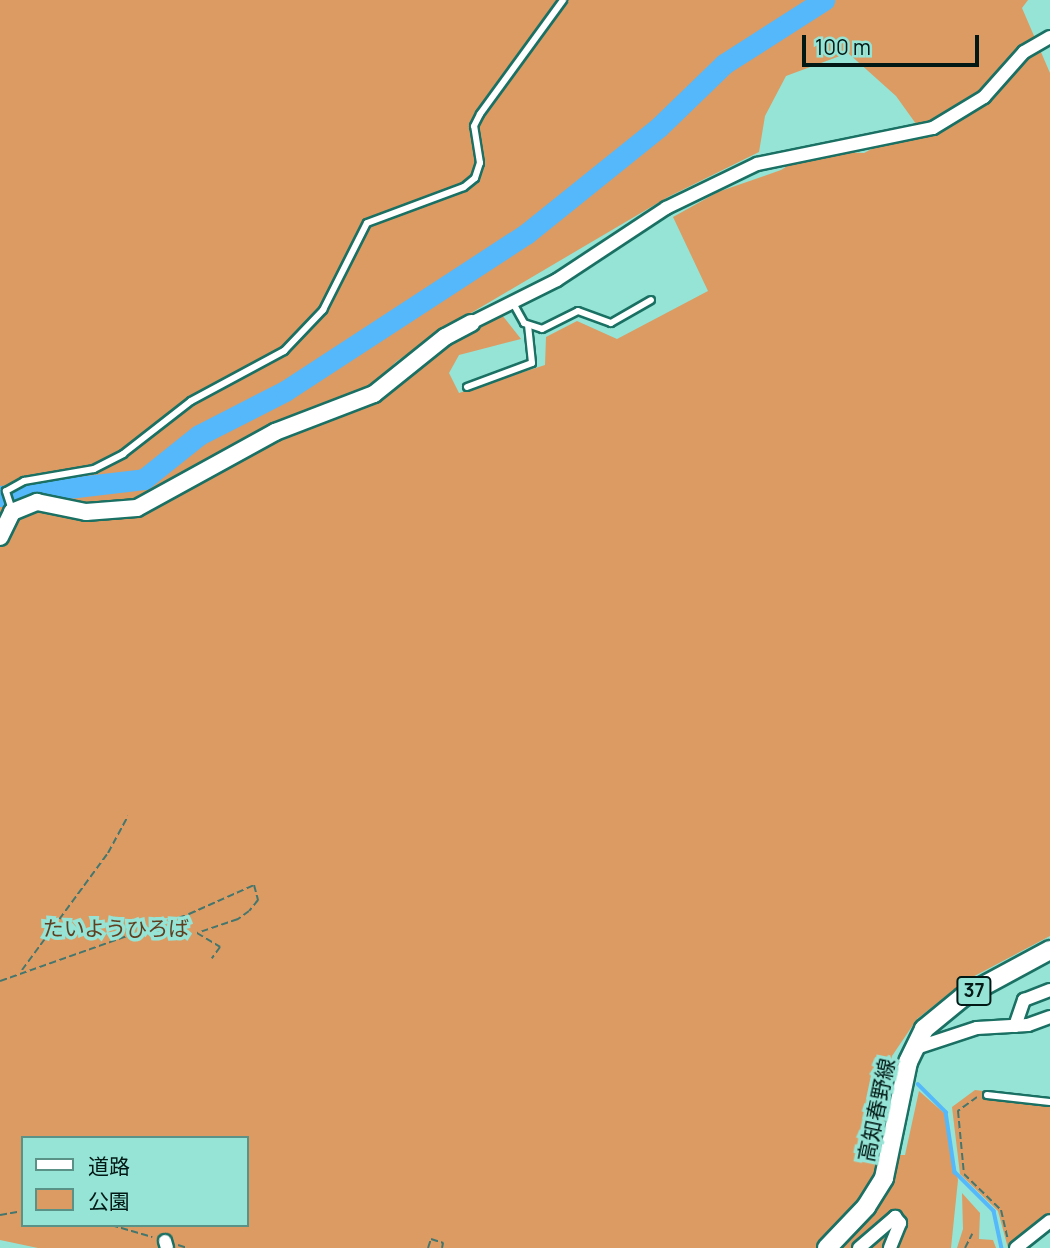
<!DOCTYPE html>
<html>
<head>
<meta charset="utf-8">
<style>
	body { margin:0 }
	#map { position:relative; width:1050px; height:1248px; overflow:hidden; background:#95e4d5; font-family:Manrope,"Noto Sans JP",sans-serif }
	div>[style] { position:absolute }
	.green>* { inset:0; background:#db9b63 }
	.stream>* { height:3.5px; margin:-1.75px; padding:0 1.75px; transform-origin:1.75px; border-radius:1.75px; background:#55b8fa }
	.river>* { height:21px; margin:-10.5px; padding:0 10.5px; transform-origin:10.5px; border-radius:10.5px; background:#55b8fa }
	.path>* { height:2px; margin-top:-1px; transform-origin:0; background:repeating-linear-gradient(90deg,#45766d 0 7px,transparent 0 10.5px) }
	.roads { filter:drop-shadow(2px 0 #1a7063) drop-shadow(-2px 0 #1a7063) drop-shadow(0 2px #1a7063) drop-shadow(0 -2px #1a7063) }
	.lane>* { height:6px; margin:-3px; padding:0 3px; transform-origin:3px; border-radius:3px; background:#fff }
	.street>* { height:12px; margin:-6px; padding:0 6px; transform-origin:6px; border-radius:6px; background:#fff }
	.secondary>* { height:16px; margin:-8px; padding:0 8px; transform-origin:8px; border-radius:8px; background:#fff }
	.primary>* { height:18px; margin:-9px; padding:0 9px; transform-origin:9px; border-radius:9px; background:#fff }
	span { translate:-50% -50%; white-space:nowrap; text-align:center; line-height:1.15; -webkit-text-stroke:7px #95e4d5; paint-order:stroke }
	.shield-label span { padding:2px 5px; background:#95e4d5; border:2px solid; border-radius:5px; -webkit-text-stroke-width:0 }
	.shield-label { font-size:19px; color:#011815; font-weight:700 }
	.park-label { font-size:21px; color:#603e20 }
	.street-label { font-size:21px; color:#011815 }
	.legend { position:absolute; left:21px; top:1136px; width:228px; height:91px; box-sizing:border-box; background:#95e4d5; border:2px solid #5a9288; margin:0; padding:9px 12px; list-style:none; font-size:21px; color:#011815 }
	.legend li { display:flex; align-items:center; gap:14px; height:35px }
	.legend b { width:35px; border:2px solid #5a9288 }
	.scale { position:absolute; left:802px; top:35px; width:177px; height:32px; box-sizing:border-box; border:4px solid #011815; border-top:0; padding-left:9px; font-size:21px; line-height:24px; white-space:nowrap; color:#011815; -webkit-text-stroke:5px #95e4d5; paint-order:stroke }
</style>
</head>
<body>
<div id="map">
	<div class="green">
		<i style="clip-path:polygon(evenodd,0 0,1028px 0,1022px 8px,1050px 73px,1050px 936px,965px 981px,917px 1019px,892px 1056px,883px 1155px,905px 1155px,919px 1091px,944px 1113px,958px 1180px,951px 1248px,38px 1248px,0 1240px,0 0,848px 53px,896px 96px,924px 135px,897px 136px,864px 153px,811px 151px,781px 170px,718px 192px,673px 217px,708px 291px,617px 339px,577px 321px,546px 337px,545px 365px,459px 393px,449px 373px,459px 355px,521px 339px,502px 315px,448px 340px,374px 394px,373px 384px,397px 361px,454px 323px,668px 197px,759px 152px,765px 116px,786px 76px,848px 53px,0 0,23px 1138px,247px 1138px,247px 1225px,23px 1225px,23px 1138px)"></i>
		<i style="clip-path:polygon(975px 1090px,1050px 1099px,1050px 1215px,1008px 1248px,998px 1211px,960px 1174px,952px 1107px)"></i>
		<i style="clip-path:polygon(962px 1193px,980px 1213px,979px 1239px,993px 1240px,996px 1248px,957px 1248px,963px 1229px)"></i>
	</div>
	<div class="stream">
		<i style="left:918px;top:1084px;width:40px;rotate:45deg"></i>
		<i style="left:946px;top:1112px;width:61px;rotate:81.5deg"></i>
		<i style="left:955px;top:1172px;width:55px;rotate:45deg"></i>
		<i style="left:994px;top:1211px;width:38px;rotate:78deg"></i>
	</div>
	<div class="river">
		<i style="left:0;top:496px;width:145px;rotate:-6.7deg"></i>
		<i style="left:144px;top:479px;width:70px;rotate:-38.7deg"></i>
		<i style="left:199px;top:435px;width:97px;rotate:-27.1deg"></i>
		<i style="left:285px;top:391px;width:288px;rotate:-33.1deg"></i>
		<i style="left:526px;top:234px;width:171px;rotate:-38.8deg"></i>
		<i style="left:659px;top:127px;width:91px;rotate:-44.1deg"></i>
		<i style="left:724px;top:64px;width:119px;rotate:-32.6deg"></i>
	</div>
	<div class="path">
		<i style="left:22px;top:970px;width:145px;rotate:-53.7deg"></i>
		<i style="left:108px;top:853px;width:42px;rotate:-61.6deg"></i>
		<i style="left:0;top:981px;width:201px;rotate:-19.5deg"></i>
		<i style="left:189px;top:914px;width:71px;rotate:-24deg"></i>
		<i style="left:254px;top:885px;width:16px;rotate:75deg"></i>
		<i style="left:258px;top:900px;width:14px;rotate:129deg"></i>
		<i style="left:249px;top:911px;width:14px;rotate:144deg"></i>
		<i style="left:238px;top:919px;width:43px;rotate:161.1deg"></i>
		<i style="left:197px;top:933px;width:27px;rotate:31deg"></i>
		<i style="left:220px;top:947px;width:14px;rotate:126deg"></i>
		<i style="left:977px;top:1097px;width:24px;rotate:144deg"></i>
		<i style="left:958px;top:1111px;width:63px;rotate:84.6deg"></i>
		<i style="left:964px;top:1174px;width:52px;rotate:44.2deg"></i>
		<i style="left:1001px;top:1210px;width:31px;rotate:77deg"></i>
		<i style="left:0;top:1215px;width:23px;rotate:-10deg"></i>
		<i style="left:111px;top:1225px;width:43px;rotate:16.3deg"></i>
		<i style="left:178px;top:1245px;width:9px;rotate:18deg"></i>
		<i style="left:428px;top:1248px;width:9px;rotate:-72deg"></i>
		<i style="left:431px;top:1239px;width:13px;rotate:18deg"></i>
		<i style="left:443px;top:1243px;width:5px;rotate:101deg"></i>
		<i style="left:965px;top:1248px;width:16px;rotate:-63deg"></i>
	</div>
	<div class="roads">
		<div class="lane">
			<i style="left:513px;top:303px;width:23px;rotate:61deg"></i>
			<i style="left:524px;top:323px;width:19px;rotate:18deg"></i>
			<i style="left:542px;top:329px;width:40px;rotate:-26.6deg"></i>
			<i style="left:578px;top:311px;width:35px;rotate:20deg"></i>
			<i style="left:611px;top:323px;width:46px;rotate:-29.9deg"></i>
			<i style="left:467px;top:387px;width:69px;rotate:-20.3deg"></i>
			<i style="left:532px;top:363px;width:38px;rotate:-96deg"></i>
			<i style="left:12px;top:510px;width:20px;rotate:-108deg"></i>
			<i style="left:6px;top:491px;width:21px;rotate:-29deg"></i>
			<i style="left:24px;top:481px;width:71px;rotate:-9.7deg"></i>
			<i style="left:94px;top:469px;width:33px;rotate:-27deg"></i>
			<i style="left:123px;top:454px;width:86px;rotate:-37.9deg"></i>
			<i style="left:191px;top:401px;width:106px;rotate:-28.3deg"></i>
			<i style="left:284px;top:351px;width:57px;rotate:-46.4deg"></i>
			<i style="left:323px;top:310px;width:97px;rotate:-63.2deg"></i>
			<i style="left:367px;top:223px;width:103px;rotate:-20.4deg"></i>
			<i style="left:464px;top:187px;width:14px;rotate:-39deg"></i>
			<i style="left:475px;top:178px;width:16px;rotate:-72deg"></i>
			<i style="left:480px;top:163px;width:37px;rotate:-99deg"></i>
			<i style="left:474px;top:126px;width:13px;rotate:-63deg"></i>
			<i style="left:480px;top:114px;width:141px;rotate:-53.9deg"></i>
			<i style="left:987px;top:1095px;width:63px;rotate:6.3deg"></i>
		</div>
		<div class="street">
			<i style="left:471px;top:323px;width:96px;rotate:-26.6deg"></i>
			<i style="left:557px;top:280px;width:131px;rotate:-33.4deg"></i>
			<i style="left:666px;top:208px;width:101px;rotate:-25.8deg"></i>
			<i style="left:757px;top:164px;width:180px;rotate:-11.6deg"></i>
			<i style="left:933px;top:128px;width:60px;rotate:-31.3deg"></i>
			<i style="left:984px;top:97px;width:60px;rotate:-48.4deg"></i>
			<i style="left:1024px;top:52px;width:30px;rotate:-30deg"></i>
			<i style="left:1015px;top:1026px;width:28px;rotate:-71deg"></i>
			<i style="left:1024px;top:1000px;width:28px;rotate:-21deg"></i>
			<i style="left:913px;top:1049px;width:67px;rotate:-18.2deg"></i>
			<i style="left:977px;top:1028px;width:51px;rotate:-3.4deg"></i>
			<i style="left:1028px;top:1025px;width:23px;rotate:-20deg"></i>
			<i style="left:165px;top:1241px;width:7px;rotate:74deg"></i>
			<i style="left:859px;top:1248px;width:48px;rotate:-40.7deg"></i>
			<i style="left:895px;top:1217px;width:8px;rotate:50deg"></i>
			<i style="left:900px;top:1223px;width:27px;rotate:112deg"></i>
			<i style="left:1016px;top:1248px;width:43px;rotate:-38.5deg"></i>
		</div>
		<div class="secondary">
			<i style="left:0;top:537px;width:28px;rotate:-64deg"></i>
			<i style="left:12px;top:512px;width:27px;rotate:-22deg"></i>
			<i style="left:37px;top:502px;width:50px;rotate:11.5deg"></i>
			<i style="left:86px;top:512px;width:51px;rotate:-4.5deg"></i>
			<i style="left:137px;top:508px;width:158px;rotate:-28.8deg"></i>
			<i style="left:275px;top:432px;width:106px;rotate:-21deg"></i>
			<i style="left:374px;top:394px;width:91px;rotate:-38.8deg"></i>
			<i style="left:445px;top:337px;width:30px;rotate:-28deg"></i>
		</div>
		<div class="primary">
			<i style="left:827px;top:1248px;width:57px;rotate:-46.4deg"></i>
			<i style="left:866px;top:1207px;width:34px;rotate:-58deg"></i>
			<i style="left:884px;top:1178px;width:118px;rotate:-78.3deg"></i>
			<i style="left:908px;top:1062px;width:37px;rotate:-64deg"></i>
			<i style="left:924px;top:1029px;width:50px;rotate:-39.4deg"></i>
			<i style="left:963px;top:997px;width:99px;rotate:-28.4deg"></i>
		</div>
	</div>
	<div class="shield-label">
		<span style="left:974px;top:991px">37</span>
	</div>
	<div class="park-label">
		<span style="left:116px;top:928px">たいようひろば</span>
	</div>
	<div class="street-label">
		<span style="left:876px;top:1110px;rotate:-78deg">高知春野線</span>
	</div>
	<ul class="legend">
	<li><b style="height:9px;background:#fff"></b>道路</li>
	<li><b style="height:19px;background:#db9b63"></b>公園</li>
	</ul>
	<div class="scale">100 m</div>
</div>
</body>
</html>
